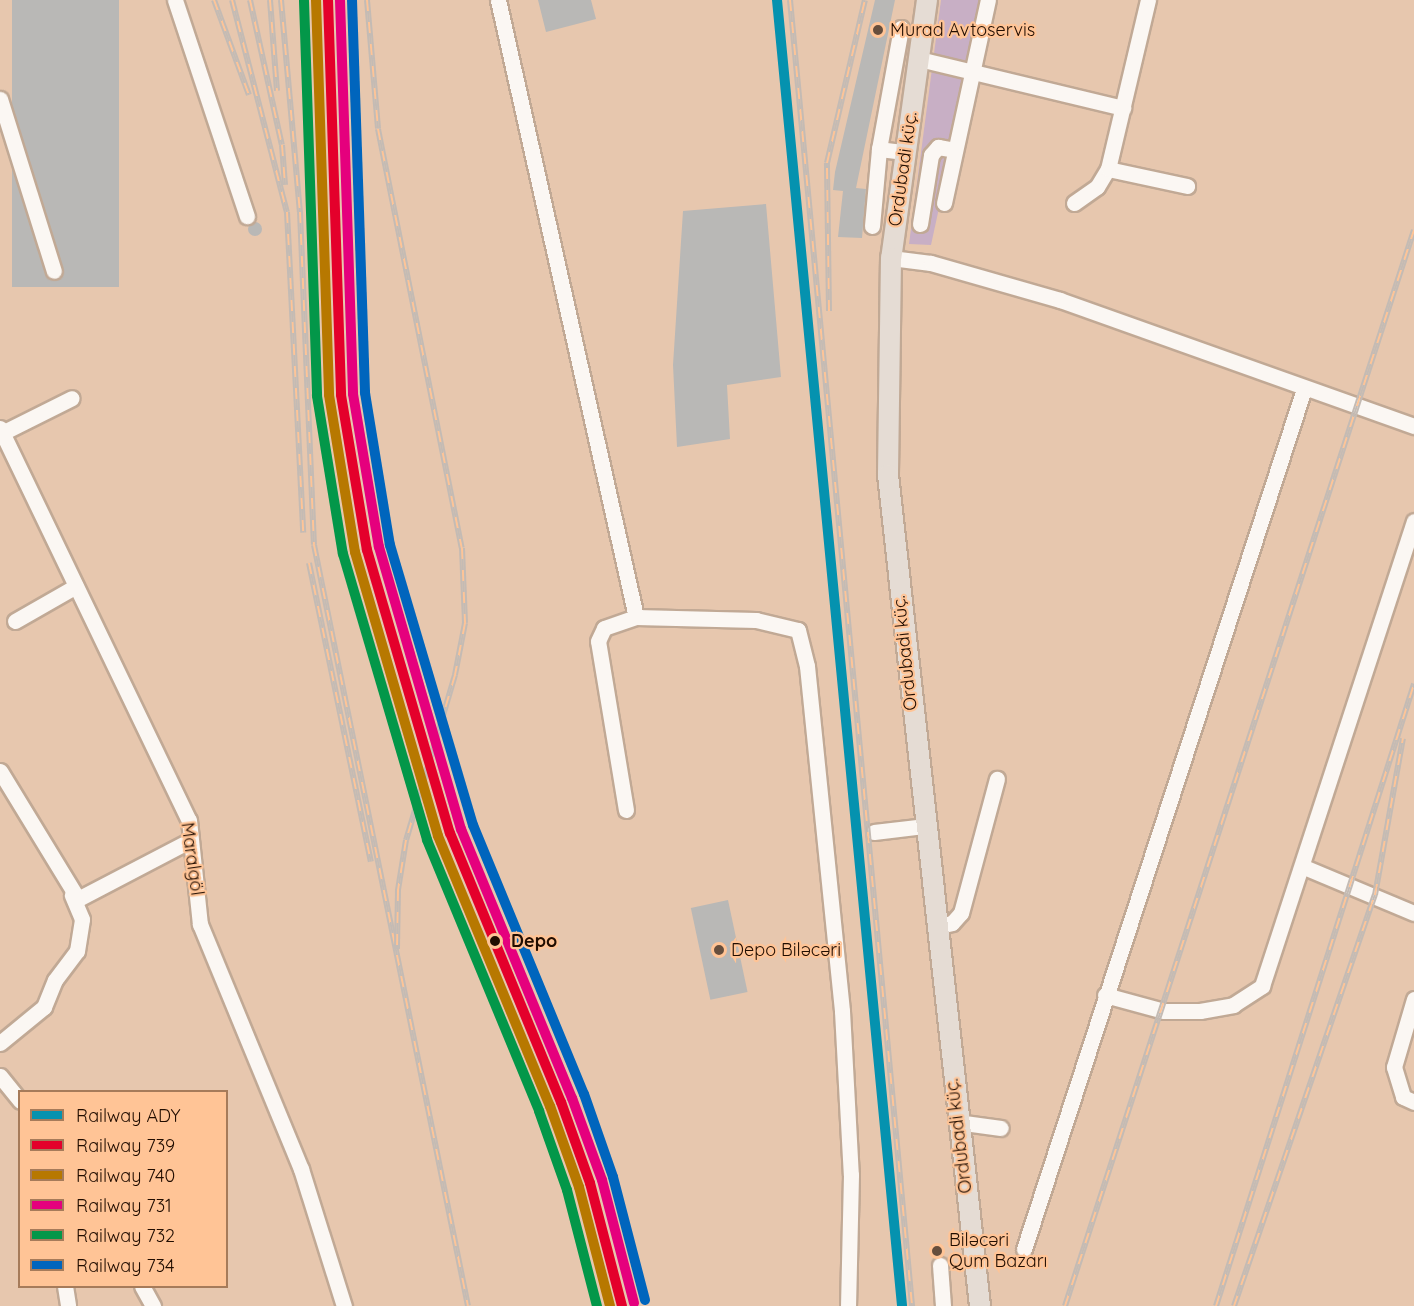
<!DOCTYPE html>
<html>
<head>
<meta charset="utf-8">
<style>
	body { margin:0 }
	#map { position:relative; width:1414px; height:1306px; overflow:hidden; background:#e7c7ae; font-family:Quicksand,sans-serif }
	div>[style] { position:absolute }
	.green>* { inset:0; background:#c8afc5 }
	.building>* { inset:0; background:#b9b8b6; transform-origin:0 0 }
	.round { border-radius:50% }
	.roads { filter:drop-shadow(2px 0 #c1a995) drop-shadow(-2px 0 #c1a995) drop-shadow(0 2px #c1a995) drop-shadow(0 -2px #c1a995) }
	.minor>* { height:15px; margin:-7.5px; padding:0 7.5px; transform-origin:7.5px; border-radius:7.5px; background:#fbf7f3 }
	.major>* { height:20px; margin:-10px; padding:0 10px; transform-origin:10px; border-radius:10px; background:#e5dcd4 }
	.rail>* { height:6px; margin-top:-3px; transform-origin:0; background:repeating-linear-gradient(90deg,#ffc496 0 11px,#c4bbb4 0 22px); box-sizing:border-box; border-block:2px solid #c4bbb4 }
	.rail-1>* { height:10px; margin:-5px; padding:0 5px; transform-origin:5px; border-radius:5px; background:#0592af }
	.rail-2>* { height:10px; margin:-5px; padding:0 5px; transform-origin:5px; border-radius:5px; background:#e4002b }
	.rail-3>* { height:10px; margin:-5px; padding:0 5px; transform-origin:5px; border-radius:5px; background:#b77800 }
	.rail-4>* { height:10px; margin:-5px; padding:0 5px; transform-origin:5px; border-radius:5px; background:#e5007d }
	.rail-5>* { height:10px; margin:-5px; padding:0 5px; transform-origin:5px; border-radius:5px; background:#039749 }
	.rail-6>* { height:10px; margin:-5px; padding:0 5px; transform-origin:5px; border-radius:5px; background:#0065bd }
	.dots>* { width:16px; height:16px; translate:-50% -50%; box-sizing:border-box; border:3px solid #ffc496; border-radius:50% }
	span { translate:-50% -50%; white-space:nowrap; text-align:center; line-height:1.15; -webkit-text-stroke:4.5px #ffc496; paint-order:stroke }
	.poi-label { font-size:18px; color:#210d00 }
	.left { translate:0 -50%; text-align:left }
	.street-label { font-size:18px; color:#210d00 }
	.stop-label { font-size:18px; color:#210d00; font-weight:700 }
	.legend { position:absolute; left:18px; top:1090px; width:210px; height:198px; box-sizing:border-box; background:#ffc496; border:2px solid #a67b5a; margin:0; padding:8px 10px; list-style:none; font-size:18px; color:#210d00 }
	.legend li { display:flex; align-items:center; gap:12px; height:30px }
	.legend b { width:30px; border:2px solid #a67b5a }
</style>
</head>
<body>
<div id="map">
	<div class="green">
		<i style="clip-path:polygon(941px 0,984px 0,931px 245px,909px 244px)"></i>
	</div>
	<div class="building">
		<i style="left:12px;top:0;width:107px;height:287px"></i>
		<i style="clip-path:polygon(538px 0,591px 0,596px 19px,546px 32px)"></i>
		<i style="clip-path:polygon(875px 0,895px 0,856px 188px,866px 189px,862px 238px,838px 237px,843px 191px,833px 190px,835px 172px)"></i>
		<i style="clip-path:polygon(766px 204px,781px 377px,727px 385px,730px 439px,677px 447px,673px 365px,683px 211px)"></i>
		<i class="round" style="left:248px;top:222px;width:14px;height:14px"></i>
		<i style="left:728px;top:900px;width:94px;height:38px;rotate:78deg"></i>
	</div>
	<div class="roads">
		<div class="minor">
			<i style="left:175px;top:0;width:228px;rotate:71.6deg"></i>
			<i style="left:498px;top:0;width:632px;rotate:77.39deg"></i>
			<i style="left:919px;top:59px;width:210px;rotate:13.5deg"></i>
			<i style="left:0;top:99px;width:180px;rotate:72.6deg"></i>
			<i style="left:879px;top:149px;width:26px;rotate:7deg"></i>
			<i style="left:1108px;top:169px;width:81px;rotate:12.1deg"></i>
			<i style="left:944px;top:203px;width:208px;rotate:-77.8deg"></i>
			<i style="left:1074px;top:203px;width:28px;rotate:-35deg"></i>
			<i style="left:1097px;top:187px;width:21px;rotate:-59deg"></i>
			<i style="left:1108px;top:169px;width:174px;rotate:-76.7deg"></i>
			<i style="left:920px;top:224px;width:70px;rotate:-80.9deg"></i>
			<i style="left:931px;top:155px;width:11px;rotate:-49deg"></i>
			<i style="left:938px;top:147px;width:17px;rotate:10deg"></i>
			<i style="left:872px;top:226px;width:77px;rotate:-84.8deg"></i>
			<i style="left:879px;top:149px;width:123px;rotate:-79.7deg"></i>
			<i style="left:891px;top:258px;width:40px;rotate:7.1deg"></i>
			<i style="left:931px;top:263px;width:134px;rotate:16deg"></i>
			<i style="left:1060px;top:300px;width:376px;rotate:19.6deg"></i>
			<i style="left:0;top:428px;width:435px;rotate:64.3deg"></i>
			<i style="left:189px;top:820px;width:105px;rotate:84deg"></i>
			<i style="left:200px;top:924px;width:265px;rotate:67.6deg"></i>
			<i style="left:301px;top:1169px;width:144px;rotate:72.6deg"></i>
			<i style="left:0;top:434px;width:80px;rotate:-26.6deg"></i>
			<i style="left:15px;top:621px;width:70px;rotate:-29.8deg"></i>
			<i style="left:0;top:771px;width:150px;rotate:58.6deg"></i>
			<i style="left:78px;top:899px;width:125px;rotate:-27.6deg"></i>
			<i style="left:626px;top:810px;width:171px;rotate:-99.4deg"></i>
			<i style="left:598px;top:641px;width:14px;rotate:-65deg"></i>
			<i style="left:604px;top:628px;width:34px;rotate:-19deg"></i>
			<i style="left:636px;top:617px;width:120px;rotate:1.4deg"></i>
			<i style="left:756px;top:620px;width:43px;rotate:13.4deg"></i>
			<i style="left:798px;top:630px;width:37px;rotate:76deg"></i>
			<i style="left:807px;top:666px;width:347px;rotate:84.2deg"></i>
			<i style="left:842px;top:1011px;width:164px;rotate:86.9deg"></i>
			<i style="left:851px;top:1175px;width:131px;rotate:91.3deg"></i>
			<i style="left:874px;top:832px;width:50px;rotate:-6.8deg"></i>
			<i style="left:1304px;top:867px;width:119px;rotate:22.7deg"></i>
			<i style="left:935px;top:927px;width:17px;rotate:-13deg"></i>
			<i style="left:952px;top:923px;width:13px;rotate:-48deg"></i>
			<i style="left:961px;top:913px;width:139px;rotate:-75deg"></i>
			<i style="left:1105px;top:995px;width:61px;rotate:15.2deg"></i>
			<i style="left:1164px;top:1011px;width:36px"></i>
			<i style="left:1200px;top:1011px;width:34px;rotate:-10deg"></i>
			<i style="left:1233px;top:1005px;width:35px;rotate:-33deg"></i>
			<i style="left:1262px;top:986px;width:489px;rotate:-71.9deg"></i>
			<i style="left:1414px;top:999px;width:71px;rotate:106.4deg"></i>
			<i style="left:1394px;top:1067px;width:31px;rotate:73deg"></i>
			<i style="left:1403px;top:1097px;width:12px;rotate:24deg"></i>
			<i style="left:0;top:1043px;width:57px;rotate:-39.3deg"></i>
			<i style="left:44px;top:1007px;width:29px;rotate:-68deg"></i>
			<i style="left:55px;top:980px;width:36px;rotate:-53deg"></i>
			<i style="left:77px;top:951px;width:32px;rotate:-81deg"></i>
			<i style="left:82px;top:919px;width:26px;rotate:-113deg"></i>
			<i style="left:0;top:1076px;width:32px;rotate:51deg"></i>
			<i style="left:957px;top:1122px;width:44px;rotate:7.8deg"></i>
			<i style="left:1024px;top:1249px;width:904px;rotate:-71.97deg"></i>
			<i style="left:940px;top:1265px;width:41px;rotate:85.8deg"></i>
			<i style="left:65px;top:1286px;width:20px;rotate:81deg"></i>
			<i style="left:142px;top:1286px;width:23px;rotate:61deg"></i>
		</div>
		<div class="major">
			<i style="left:927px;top:0;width:260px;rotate:97.9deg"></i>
			<i style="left:891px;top:258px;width:217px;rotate:90.8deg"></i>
			<i style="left:888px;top:475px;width:836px;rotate:83.68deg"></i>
		</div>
	</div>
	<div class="rail">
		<i style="left:214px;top:0;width:101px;rotate:69.8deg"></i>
		<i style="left:232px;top:0;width:219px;rotate:75.5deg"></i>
		<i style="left:287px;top:212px;width:321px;rotate:87.1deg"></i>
		<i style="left:250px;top:0;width:148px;rotate:77.6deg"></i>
		<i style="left:282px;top:145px;width:40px;rotate:85.7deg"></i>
		<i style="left:270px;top:0;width:91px;rotate:85.6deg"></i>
		<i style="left:281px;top:0;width:213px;rotate:84.9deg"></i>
		<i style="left:300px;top:212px;width:333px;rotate:87.6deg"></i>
		<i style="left:314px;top:545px;width:776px;rotate:78.56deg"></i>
		<i style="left:367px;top:0;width:129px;rotate:85.1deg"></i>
		<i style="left:378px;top:129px;width:427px;rotate:78.7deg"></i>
		<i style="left:462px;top:548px;width:75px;rotate:87.7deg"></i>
		<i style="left:465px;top:623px;width:53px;rotate:100.9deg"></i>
		<i style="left:455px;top:675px;width:172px;rotate:106.5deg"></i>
		<i style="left:406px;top:840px;width:51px;rotate:99.1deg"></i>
		<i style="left:398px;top:890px;width:59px;rotate:91deg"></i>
		<i style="left:790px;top:0;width:1312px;rotate:84.66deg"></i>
		<i style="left:829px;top:311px;width:148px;rotate:-90.8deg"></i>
		<i style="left:827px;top:163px;width:167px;rotate:-76.9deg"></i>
		<i style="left:309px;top:563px;width:305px;rotate:78.3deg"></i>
		<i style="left:1065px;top:1306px;width:1131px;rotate:-72.03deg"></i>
		<i style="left:1216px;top:1306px;width:653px;rotate:-72.34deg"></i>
		<i style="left:1234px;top:1306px;width:435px;rotate:-71.1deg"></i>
		<i style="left:1375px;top:895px;width:159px;rotate:-79.9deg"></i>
	</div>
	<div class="rail-1">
		<i style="left:777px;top:0;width:1312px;rotate:84.53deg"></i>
	</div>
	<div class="rail-2">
		<i style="left:328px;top:0;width:395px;rotate:88.1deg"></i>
		<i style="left:341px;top:395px;width:157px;rotate:80.5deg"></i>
		<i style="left:367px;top:550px;width:295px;rotate:73.7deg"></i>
		<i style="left:450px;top:833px;width:291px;rotate:67.6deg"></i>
		<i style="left:561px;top:1102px;width:86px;rotate:70.3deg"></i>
		<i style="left:590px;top:1183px;width:127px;rotate:75.4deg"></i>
	</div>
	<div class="rail-3">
		<i style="left:316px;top:0;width:395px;rotate:88.1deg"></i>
		<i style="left:329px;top:395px;width:159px;rotate:80.6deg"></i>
		<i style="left:355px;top:552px;width:296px;rotate:73.7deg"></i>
		<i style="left:438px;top:836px;width:292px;rotate:67.5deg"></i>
		<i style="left:550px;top:1106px;width:86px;rotate:70.3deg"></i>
		<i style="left:579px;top:1187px;width:123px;rotate:75.4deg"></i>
	</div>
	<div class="rail-4">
		<i style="left:340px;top:0;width:394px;rotate:88.1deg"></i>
		<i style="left:353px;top:394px;width:155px;rotate:80.4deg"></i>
		<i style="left:379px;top:547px;width:294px;rotate:73.8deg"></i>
		<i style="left:461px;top:829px;width:291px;rotate:67.6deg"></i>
		<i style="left:572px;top:1098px;width:87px;rotate:69.9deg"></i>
		<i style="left:602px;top:1180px;width:127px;rotate:75.4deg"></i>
	</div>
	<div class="rail-5">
		<i style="left:304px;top:1px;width:395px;rotate:88.1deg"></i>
		<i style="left:317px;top:396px;width:160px;rotate:80.7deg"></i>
		<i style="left:343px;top:554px;width:298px;rotate:73.6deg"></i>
		<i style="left:427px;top:840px;width:293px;rotate:67.5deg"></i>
		<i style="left:539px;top:1111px;width:84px;rotate:70.5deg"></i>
		<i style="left:567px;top:1190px;width:120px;rotate:75.5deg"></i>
	</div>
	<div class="rail-6">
		<i style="left:352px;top:0;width:393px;rotate:88.1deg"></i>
		<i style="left:365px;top:393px;width:154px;rotate:80.7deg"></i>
		<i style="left:390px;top:545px;width:292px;rotate:73.5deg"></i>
		<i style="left:473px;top:825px;width:291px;rotate:67.6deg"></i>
		<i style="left:584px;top:1094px;width:88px;rotate:70.7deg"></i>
		<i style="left:613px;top:1177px;width:127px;rotate:75.4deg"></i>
	</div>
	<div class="dots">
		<i style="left:878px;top:30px;background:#664e3d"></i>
		<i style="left:495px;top:941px;background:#210d00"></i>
		<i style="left:719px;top:950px;background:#664e3d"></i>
		<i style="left:937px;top:1251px;background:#664e3d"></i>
	</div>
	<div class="poi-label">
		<span class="left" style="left:890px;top:30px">Murad Avtoservis</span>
		<span class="left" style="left:731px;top:950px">Depo Biləcəri</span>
		<span class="left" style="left:949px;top:1251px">Biləcəri<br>Qum Bazarı</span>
	</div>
	<div class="street-label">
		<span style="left:903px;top:169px;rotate:-82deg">Ordubadi küç.</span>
		<span style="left:905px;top:653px;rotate:-96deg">Ordubadi küç.</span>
		<span style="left:192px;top:859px;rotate:82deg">Maralgöl</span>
		<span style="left:959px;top:1136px;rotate:-97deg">Ordubadi küç.</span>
	</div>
	<div class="stop-label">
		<span class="left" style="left:511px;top:941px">Depo</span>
	</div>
	<ul class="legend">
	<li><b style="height:8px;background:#0592af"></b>Railway ADY</li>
	<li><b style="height:8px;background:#e4002b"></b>Railway 739</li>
	<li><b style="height:8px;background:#b77800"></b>Railway 740</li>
	<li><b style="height:8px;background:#e5007d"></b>Railway 731</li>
	<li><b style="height:8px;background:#039749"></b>Railway 732</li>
	<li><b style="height:8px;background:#0065bd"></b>Railway 734</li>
	</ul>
</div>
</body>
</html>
